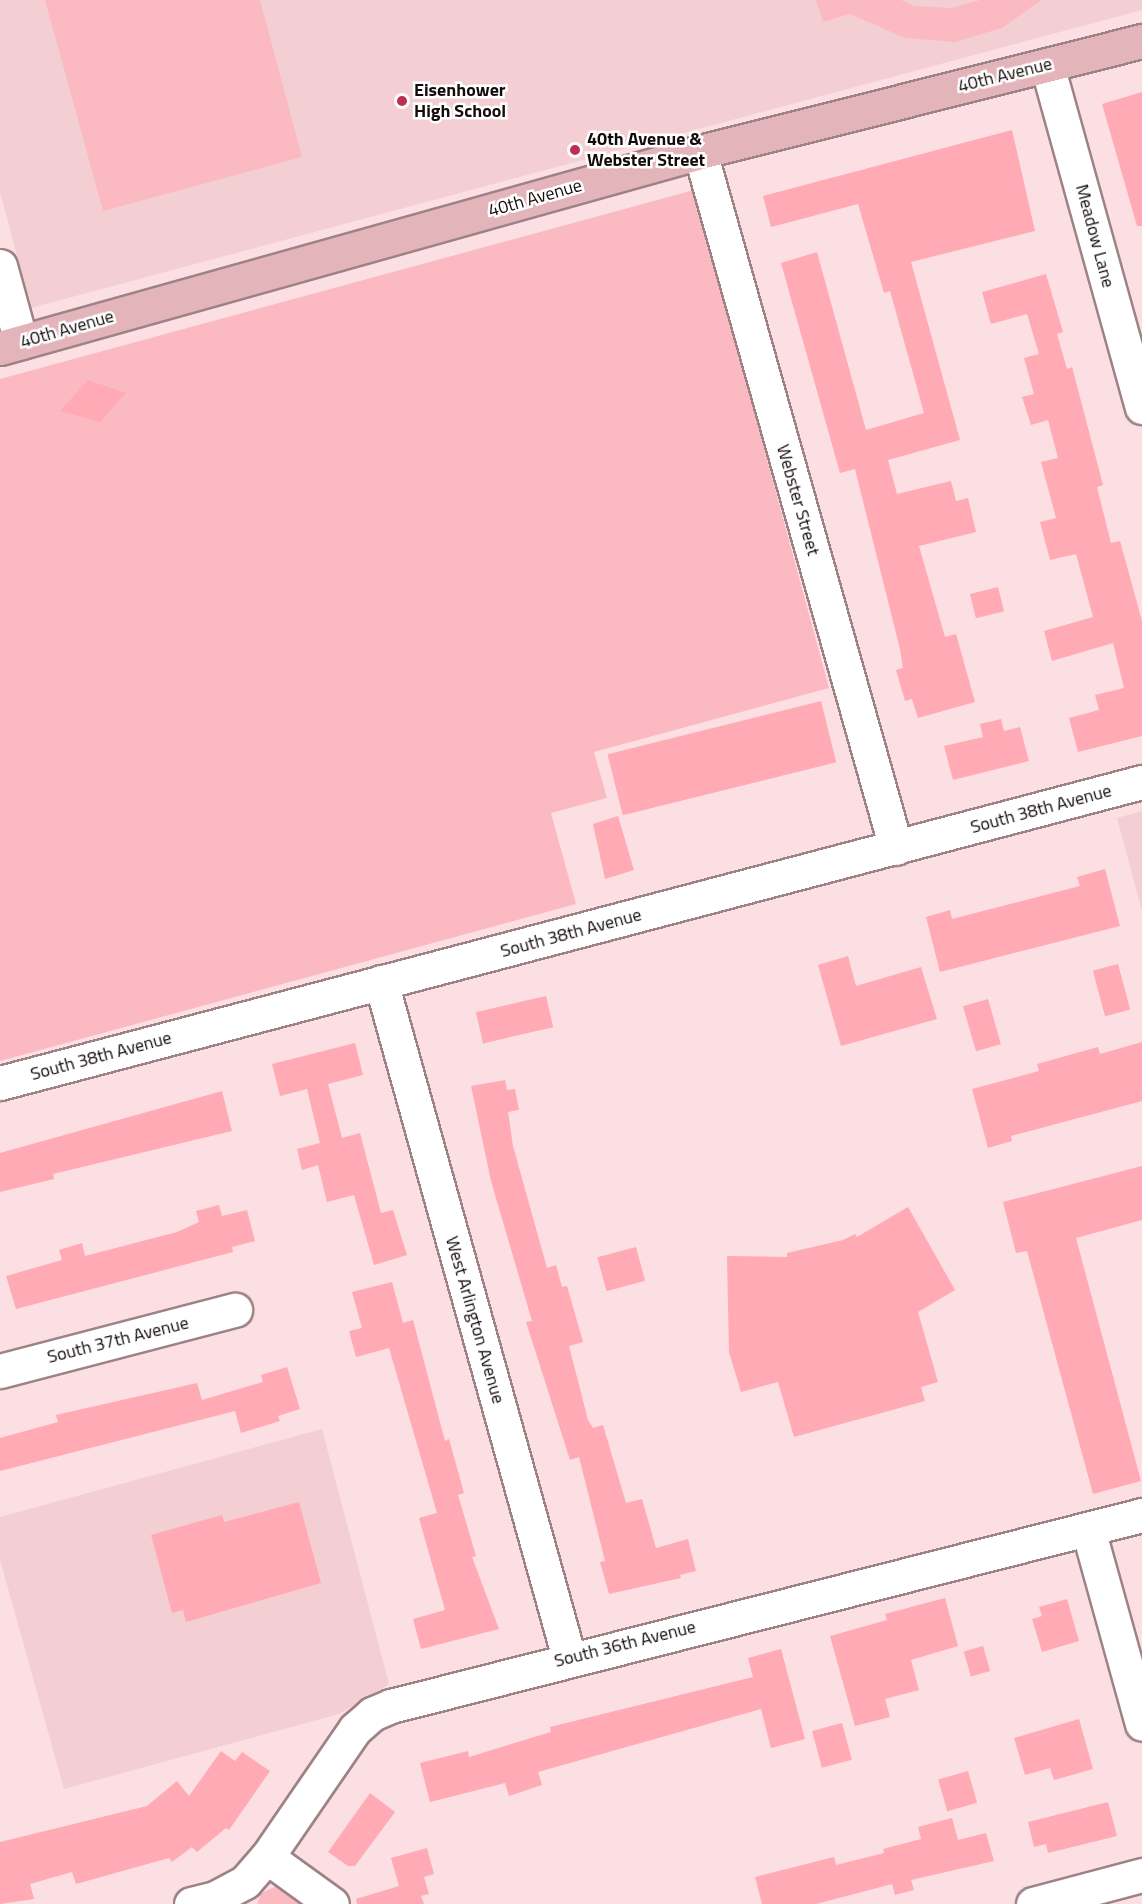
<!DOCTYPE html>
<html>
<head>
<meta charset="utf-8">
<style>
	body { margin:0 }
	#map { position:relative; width:1142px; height:1904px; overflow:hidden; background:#fcdfe2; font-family:"Titillium Web",sans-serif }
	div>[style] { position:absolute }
	.built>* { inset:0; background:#f3cfd3 }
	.green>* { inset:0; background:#fbbac2 }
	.building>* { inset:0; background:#ffaab4; transform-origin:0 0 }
	.roads { filter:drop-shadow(2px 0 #9d8385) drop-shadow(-2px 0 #9d8385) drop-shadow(0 2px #9d8385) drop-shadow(0 -2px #9d8385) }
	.minor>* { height:33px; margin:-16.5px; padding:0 16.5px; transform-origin:16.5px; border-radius:16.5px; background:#fff }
	.major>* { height:33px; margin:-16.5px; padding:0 16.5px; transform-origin:16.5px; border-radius:16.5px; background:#e4b4bb }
	.dots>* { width:16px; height:16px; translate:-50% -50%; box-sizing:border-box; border:3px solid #fff; border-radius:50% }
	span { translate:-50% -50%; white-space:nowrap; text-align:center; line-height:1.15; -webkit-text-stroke:5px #fff; paint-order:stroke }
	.street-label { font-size:18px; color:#140b0c }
	.poi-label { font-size:18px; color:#140b0c; font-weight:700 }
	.left { translate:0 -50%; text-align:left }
</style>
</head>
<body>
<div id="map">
	<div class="built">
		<i style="clip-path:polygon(0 0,1142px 0,1142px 10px,31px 308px,0 192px)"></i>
		<i style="clip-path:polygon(1142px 811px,1142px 911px,1117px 818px)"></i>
		<i style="clip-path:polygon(322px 1429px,389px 1684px,339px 1714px,64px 1789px,0 1560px,0 1517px)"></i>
	</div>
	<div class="green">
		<i style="clip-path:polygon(45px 0,260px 0,302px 157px,103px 211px)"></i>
		<i style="clip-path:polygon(816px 0,901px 0,914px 6px,951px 8px,980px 0,1041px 0,1002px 28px,955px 42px,905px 38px,850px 14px,823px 22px)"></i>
		<i style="clip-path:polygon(694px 190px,829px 688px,594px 752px,607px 798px,551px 813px,576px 904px,0 1061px,0 379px)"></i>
		<i style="clip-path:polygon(277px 1886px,284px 1888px,307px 1904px,257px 1904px,261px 1893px)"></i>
	</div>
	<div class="building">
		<i style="clip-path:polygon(1142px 92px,1142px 226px,1137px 226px,1102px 104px)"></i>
		<i style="clip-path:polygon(1012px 130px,1035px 231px,911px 262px,960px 440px,888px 460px,897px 494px,951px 481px,956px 501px,968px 498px,976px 532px,919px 546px,945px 637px,956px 634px,975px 702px,918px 718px,912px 699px,905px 701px,896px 670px,903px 668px,900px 649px,855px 469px,840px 473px,781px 263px,817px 252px,866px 430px,924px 413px,890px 291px,884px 293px,858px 204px,771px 227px,763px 196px)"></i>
		<i style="clip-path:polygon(1046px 274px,1063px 332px,1057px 334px,1067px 369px,1072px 367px,1103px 485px,1097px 487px,1111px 543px,1120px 541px,1142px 621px,1142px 736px,1078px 752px,1069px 718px,1099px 710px,1095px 695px,1124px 688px,1113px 643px,1052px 661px,1044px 631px,1093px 617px,1076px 554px,1050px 560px,1040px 522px,1056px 518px,1041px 462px,1058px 458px,1048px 420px,1031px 425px,1022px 397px,1034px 394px,1024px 358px,1039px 354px,1027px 314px,991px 324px,982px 292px)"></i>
		<i style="clip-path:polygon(88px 380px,126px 393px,100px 422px,60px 411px)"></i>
		<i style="left:998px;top:587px;width:25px;height:29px;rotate:76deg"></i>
		<i style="left:821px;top:701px;width:63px;height:220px;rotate:76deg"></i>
		<i style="clip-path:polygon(1001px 719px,1004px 731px,1020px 727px,1029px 761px,953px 780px,944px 746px,983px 737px,980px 724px)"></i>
		<i style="clip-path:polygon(618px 816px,634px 870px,605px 879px,593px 824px)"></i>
		<i style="clip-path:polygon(1105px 869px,1120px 926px,940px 972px,926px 917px,950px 910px,952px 919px,1080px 886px,1077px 877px)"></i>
		<i style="clip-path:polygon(848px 956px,856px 986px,921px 967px,937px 1019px,841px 1046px,818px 965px)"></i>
		<i style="left:1118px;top:964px;width:47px;height:26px;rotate:75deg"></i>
		<i style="left:546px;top:996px;width:32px;height:72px;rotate:77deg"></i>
		<i style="left:988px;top:999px;width:47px;height:26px;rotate:74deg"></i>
		<i style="clip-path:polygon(1142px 1042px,1142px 1101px,1011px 1136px,1012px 1141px,988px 1148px,972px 1089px,1039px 1071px,1037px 1064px,1098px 1047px,1100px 1054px)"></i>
		<i style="clip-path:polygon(355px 1043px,363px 1075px,328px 1084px,342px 1138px,360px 1133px,381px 1213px,393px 1210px,407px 1255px,374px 1265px,354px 1195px,327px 1202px,318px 1165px,302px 1170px,297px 1149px,320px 1143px,307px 1089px,280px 1096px,272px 1064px)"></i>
		<i style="clip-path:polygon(505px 1080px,507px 1090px,515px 1089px,519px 1110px,508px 1112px,513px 1146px,547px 1268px,556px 1265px,562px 1287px,567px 1286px,583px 1342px,569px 1346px,588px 1420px,593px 1428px,603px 1425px,626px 1503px,642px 1499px,656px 1548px,688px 1539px,696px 1571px,680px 1575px,681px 1578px,609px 1594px,600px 1562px,605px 1561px,579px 1457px,570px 1460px,526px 1322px,532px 1321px,491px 1181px,471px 1086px)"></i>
		<i style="clip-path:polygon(222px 1091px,232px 1131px,53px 1174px,54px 1179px,0 1192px,0 1153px)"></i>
		<i style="clip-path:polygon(1142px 1166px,1142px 1220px,1076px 1238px,1141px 1481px,1093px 1494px,1027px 1251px,1016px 1253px,1003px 1202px)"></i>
		<i style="clip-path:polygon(219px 1205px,222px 1216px,247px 1210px,255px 1241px,232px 1247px,233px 1252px,16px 1309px,6px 1276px,62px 1260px,59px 1250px,82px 1243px,85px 1256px,177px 1232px,199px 1222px,196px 1211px)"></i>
		<i style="clip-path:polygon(908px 1207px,955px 1290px,918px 1312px,938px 1382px,921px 1387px,925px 1401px,794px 1437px,778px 1382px,741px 1392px,729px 1352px,727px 1256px,787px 1257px,787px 1253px,843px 1240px,855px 1234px,857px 1237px)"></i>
		<i style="left:636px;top:1247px;width:35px;height:40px;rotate:75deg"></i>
		<i style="clip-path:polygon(392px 1282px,403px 1323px,413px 1320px,445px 1441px,449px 1439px,464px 1493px,458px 1495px,476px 1556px,472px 1557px,499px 1629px,421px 1649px,413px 1619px,445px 1610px,419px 1518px,437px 1513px,389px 1348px,356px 1357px,349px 1331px,362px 1328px,352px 1292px)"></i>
		<i style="clip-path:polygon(287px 1367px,300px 1409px,278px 1416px,280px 1421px,241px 1433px,235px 1411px,0 1471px,0 1438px,58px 1422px,56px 1415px,197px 1383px,202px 1400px,263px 1382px,261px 1375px)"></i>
		<i style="clip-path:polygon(299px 1502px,321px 1583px,186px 1622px,183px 1610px,172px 1613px,151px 1535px,222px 1515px,224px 1522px)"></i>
		<i style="clip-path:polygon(945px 1598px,958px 1646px,911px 1660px,919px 1690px,885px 1699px,890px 1717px,855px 1726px,830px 1636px,887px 1620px,885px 1614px)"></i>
		<i style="clip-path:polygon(1067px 1599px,1079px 1641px,1042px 1652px,1032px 1619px,1042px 1616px,1039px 1607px)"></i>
		<i style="left:983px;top:1646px;width:26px;height:20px;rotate:74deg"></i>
		<i style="clip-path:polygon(781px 1649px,805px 1739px,771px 1748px,761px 1709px,538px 1772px,542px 1785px,509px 1796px,505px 1783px,430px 1802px,420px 1763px,468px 1751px,469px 1757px,551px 1732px,550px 1727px,753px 1677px,748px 1658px)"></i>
		<i style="clip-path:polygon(1079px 1719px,1093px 1769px,1054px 1780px,1050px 1768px,1025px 1775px,1014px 1738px)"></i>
		<i style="left:842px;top:1723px;width:38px;height:31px;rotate:75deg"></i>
		<i style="clip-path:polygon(221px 1751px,235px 1761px,242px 1752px,270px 1771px,229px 1830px,226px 1828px,197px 1852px,192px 1847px,172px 1862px,169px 1858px,76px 1884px,72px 1872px,30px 1884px,34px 1899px,0 1904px,0 1842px,147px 1806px,177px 1781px,189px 1796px)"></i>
		<i style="left:968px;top:1771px;width:33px;height:31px;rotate:74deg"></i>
		<i style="clip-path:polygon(370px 1793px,395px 1812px,355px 1866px,348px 1866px,328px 1852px)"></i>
		<i style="clip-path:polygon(1108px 1802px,1117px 1836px,1048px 1853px,1046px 1844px,1034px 1847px,1028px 1822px)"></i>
		<i style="clip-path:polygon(952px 1818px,958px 1840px,986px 1833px,994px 1861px,911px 1880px,914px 1890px,895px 1895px,892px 1884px,816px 1904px,762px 1904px,755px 1877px,834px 1857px,836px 1865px,884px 1853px,883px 1849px,921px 1839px,918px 1827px)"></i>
		<i style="clip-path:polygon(427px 1848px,434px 1874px,424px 1877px,429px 1894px,421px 1896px,424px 1904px,357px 1904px,356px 1899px,399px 1886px,391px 1858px)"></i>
	</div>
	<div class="roads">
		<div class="minor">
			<i style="left:1047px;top:65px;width:355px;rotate:74.5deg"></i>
			<i style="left:700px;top:152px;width:723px;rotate:74.27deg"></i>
			<i style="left:0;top:266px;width:79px;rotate:74.6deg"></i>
			<i style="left:381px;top:982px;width:702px;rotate:74.46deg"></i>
			<i style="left:0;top:1083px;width:1181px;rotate:-14.77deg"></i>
			<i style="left:0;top:1371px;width:243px;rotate:-14.6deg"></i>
			<i style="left:1088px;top:1529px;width:202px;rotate:74.5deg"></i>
			<i style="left:267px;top:1857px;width:80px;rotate:35.9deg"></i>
			<i style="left:191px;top:1904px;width:25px;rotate:-14deg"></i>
			<i style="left:215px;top:1898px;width:34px;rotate:-28deg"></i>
			<i style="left:245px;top:1882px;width:33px;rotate:-49deg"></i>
			<i style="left:267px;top:1857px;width:155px;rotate:-55.5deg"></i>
			<i style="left:355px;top:1729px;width:23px;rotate:-41deg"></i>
			<i style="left:372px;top:1714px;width:21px;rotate:-23deg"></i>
			<i style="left:391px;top:1706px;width:775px;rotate:-14.27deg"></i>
			<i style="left:1033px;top:1904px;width:113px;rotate:-14.9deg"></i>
		</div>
		<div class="major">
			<i style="left:0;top:348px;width:727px;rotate:-15.64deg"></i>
			<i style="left:700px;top:152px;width:456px;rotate:-14.1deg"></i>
		</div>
	</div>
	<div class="dots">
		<i style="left:402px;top:101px;background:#be2e53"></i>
		<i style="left:575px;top:150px;background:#be2e53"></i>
	</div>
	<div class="street-label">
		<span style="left:1005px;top:75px;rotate:-14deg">40th Avenue</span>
		<span style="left:535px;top:198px;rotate:-16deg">40th Avenue</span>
		<span style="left:1095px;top:236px;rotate:75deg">Meadow Lane</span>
		<span style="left:67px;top:329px;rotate:-16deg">40th Avenue</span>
		<span style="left:798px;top:500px;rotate:74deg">Webster Street</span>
		<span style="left:1041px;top:809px;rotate:-15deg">South 38th Avenue</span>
		<span style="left:571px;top:933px;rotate:-15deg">South 38th Avenue</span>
		<span style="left:101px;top:1056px;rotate:-15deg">South 38th Avenue</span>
		<span style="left:475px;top:1320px;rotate:74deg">West Arlington Avenue</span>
		<span style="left:118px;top:1340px;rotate:-14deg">South 37th Avenue</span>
		<span style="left:625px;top:1644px;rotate:-14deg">South 36th Avenue</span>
	</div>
	<div class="poi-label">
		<span class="left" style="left:414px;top:101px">Eisenhower<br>High School</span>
		<span class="left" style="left:587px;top:150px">40th Avenue &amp;<br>Webster Street</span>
	</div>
</div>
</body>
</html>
